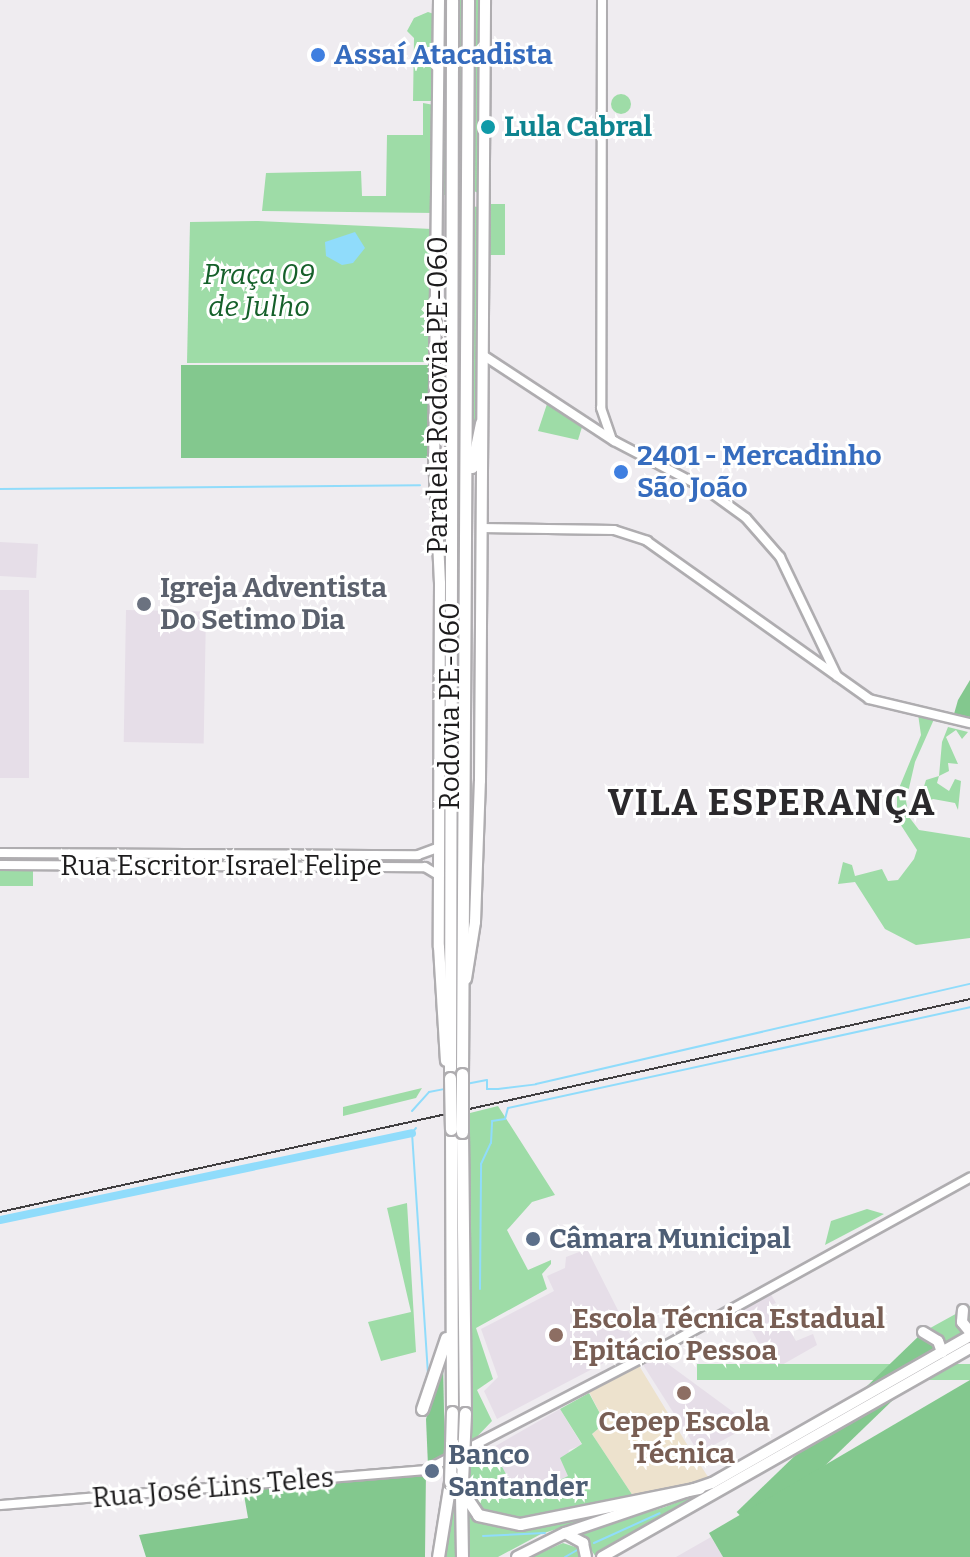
<!DOCTYPE html>
<html>
<head>
<meta charset="utf-8">
<style>
	body { margin:0 }
	#map { position:relative; width:970px; height:1557px; overflow:hidden; background:#efecf0; font-family:Bitter,serif }
	div>[style] { position:absolute }
	.built>* { inset:0; background:#e6dee8; transform-origin:0 0 }
	.medical>* { inset:0; background:#ede2cd }
	.green>* { inset:0; background:#9edca7; transform-origin:0 0 }
	.round { border-radius:50% }
	.forest>* { inset:0; background:#83c88e; transform-origin:0 0 }
	.water>* { inset:0; background:#90dcfb }
	.stream>* { height:2px; margin:-1px; padding:0 1px; transform-origin:1px; border-radius:1px; background:#90dcfb }
	.canal>* { height:8px; margin:-4px; padding:0 4px; transform-origin:4px; border-radius:4px; background:#90dcfb }
	.roads { filter:drop-shadow(2px 0 #afadb0) drop-shadow(-2px 0 #afadb0) drop-shadow(0 2px #afadb0) drop-shadow(0 -2px #afadb0) }
	.minor>* { height:8px; margin:-4px; padding:0 4px; transform-origin:4px; border-radius:4px; background:#fff }
	.major>* { height:10px; margin:-5px; padding:0 5px; transform-origin:5px; border-radius:5px; background:#fff }
	.highway>* { height:11px; margin:-5.5px; padding:0 5.5px; transform-origin:5.5px; border-radius:5.5px; background:#fff }
	.tram>* { height:2px; margin:-1px; padding:0 1px; transform-origin:1px; border-radius:1px; background:#413f41 }
	.bridges { filter:drop-shadow(2px 0 #afadb0) drop-shadow(-2px 0 #afadb0) drop-shadow(0 2px #afadb0) drop-shadow(0 -2px #afadb0) }
	.highway-bridge>* { height:11px; margin:-5.5px; padding:0 5.5px; transform-origin:5.5px; border-radius:5.5px; background:#fff }
	.dots>* { width:22px; height:22px; translate:-50% -50%; box-sizing:border-box; border:4px solid #fff; border-radius:50% }
	span { translate:-50% -50%; white-space:nowrap; text-align:center; line-height:1.15; -webkit-text-stroke:6px #fff; paint-order:stroke }
	.shop-label { font-size:28px; color:#366cbe; font-weight:700 }
	.left { translate:0 -50%; text-align:left }
	.culture-label { font-size:28px; color:#0d838f; font-weight:700 }
	.park-label { font-size:28px; color:#15602a; font-style:italic }
	.street-label { font-size:28px; color:#1d1c1d }
	.worship-label { font-size:28px; color:#5b616d; font-weight:700 }
	.service-label { font-size:28px; color:#4e5e75; font-weight:700 }
	.education-label { font-size:28px; color:#785e54; font-weight:700 }
	.district-label { font-size:36px; color:#2b292c; font-weight:700; letter-spacing:2px }
</style>
</head>
<body>
<div id="map">
	<div class="built">
		<i style="left:0;top:542px;width:38px;height:34px;rotate:3deg"></i>
		<i style="left:0;top:590px;width:29px;height:188px"></i>
		<i style="left:126px;top:610px;width:80px;height:132px;rotate:1deg"></i>
		<i style="clip-path:polygon(587px 1249px,636px 1346px,497px 1419px,484px 1391px,498px 1377px,481px 1329px,554px 1291px,547px 1276px,565px 1268px,566px 1257px)"></i>
		<i style="clip-path:polygon(769px 1291px,776px 1303px,767px 1307px,774px 1317px,781px 1315px,796px 1341px,813px 1334px,817px 1345px,773px 1370px,739px 1307px)"></i>
		<i style="clip-path:polygon(653px 1353px,751px 1425px,699px 1453px,640px 1360px)"></i>
		<i style="clip-path:polygon(560px 1409px,582px 1445px,569px 1450px,565px 1465px,569px 1476px,520px 1500px,492px 1448px)"></i>
		<i style="clip-path:polygon(711px 1537px,723px 1557px,676px 1557px)"></i>
	</div>
	<div class="medical">
		<i style="clip-path:polygon(635px 1359px,688px 1446px,712px 1483px,637px 1502px,592px 1434px,605px 1423px,587px 1388px)"></i>
	</div>
	<div class="green">
		<i style="left:443px;top:0;width:7px;height:195px"></i>
		<i style="left:458px;top:0;width:7px;height:192px"></i>
		<i style="clip-path:polygon(473px 0,484px 0,480px 194px,472px 190px)"></i>
		<i style="clip-path:polygon(428px 12px,434px 14px,434px 101px,413px 101px,414px 38px,407px 31px,414px 18px)"></i>
		<i class="round" style="left:611px;top:94px;width:20px;height:20px"></i>
		<i style="clip-path:polygon(423px 103px,434px 105px,436px 213px,262px 211px,266px 173px,361px 171px,362px 196px,386px 196px,387px 135px,423px 135px)"></i>
		<i style="clip-path:polygon(464px 200px,464px 684px,457px 685px,458px 201px)"></i>
		<i style="left:488px;top:204px;width:17px;height:51px"></i>
		<i style="clip-path:polygon(471px 206px,478px 207px,476px 422px,471px 458px)"></i>
		<i style="clip-path:polygon(258px 221px,432px 229px,430px 362px,187px 363px,190px 222px)"></i>
		<i style="clip-path:polygon(547px 404px,582px 427px,578px 440px,538px 431px)"></i>
		<i style="clip-path:polygon(918px 714px,935px 717px,915px 762px,906px 801px,909px 817px,919px 830px,970px 838px,970px 938px,916px 945px,885px 929px,855px 882px,838px 884px,843px 862px,852px 865px,855px 876px,882px 869px,888px 881px,898px 880px,914px 859px,917px 850px,897px 819px,897px 793px,921px 735px)"></i>
		<i style="clip-path:polygon(948px 727px,968px 732px,962px 739px,956px 730px,946px 737px,958px 764px,948px 763px,949px 771px,939px 776px,937px 783px,949px 791px,955px 779px,961px 781px,958px 810px,955px 803px,933px 799px,923px 804px,920px 799px,926px 780px,939px 776px,942px 742px)"></i>
		<i style="left:0;top:864px;width:33px;height:22px"></i>
		<i style="clip-path:polygon(422px 1088px,416px 1098px,343px 1116px,343px 1107px)"></i>
		<i style="clip-path:polygon(498px 1106px,555px 1195px,532px 1202px,507px 1230px,528px 1270px,551px 1260px,551px 1264px,542px 1274px,547px 1289px,476px 1328px,493px 1379px,477px 1390px,492px 1421px,471px 1443px,464px 1440px,462px 1115px)"></i>
		<i style="clip-path:polygon(407px 1203px,416px 1352px,381px 1361px,368px 1322px,411px 1312px,387px 1208px)"></i>
		<i style="clip-path:polygon(867px 1209px,884px 1214px,825px 1245px,831px 1221px)"></i>
		<i style="clip-path:polygon(970px 1306px,970px 1336px,942px 1352px,923px 1332px)"></i>
		<i style="left:970px;top:1364px;width:16px;height:273px;rotate:90deg"></i>
		<i style="clip-path:polygon(589px 1393px,605px 1423px,592px 1434px,637px 1502px,562px 1518px,495px 1519px,461px 1502px,463px 1454px,492px 1448px,520px 1500px,568px 1476px,560px 1458px,582px 1444px,560px 1409px)"></i>
		<i style="clip-path:polygon(457px 1472px,467px 1554px,468px 1510px,499px 1526px,521px 1527px,610px 1512px,541px 1534px,498px 1557px,446px 1557px)"></i>
		<i style="clip-path:polygon(711px 1489px,596px 1557px,579px 1533px,665px 1507px)"></i>
		<i style="clip-path:polygon(563px 1543px,578px 1548px,579px 1557px,531px 1557px)"></i>
	</div>
	<div class="forest">
		<i style="left:181px;top:365px;width:251px;height:93px"></i>
		<i style="clip-path:polygon(970px 680px,970px 717px,954px 714px,958px 700px)"></i>
		<i style="left:923px;top:1332px;width:28px;height:259px;rotate:46deg"></i>
		<i style="clip-path:polygon(443px 1361px,445px 1460px,428px 1466px,426px 1419px)"></i>
		<i style="clip-path:polygon(970px 1380px,970px 1557px,723px 1557px,709px 1533px)"></i>
		<i style="clip-path:polygon(426px 1470px,425px 1557px,146px 1557px,139px 1535px,248px 1518px,244px 1495px,263px 1493px,263px 1482px)"></i>
	</div>
	<div class="water">
		<i style="clip-path:polygon(355px 232px,365px 248px,353px 263px,342px 265px,326px 256px,325px 242px)"></i>
	</div>
	<div class="stream">
		<i style="left:0;top:489px;width:420px;rotate:-0.5deg"></i>
		<i style="left:466px;top:1084px;width:21px;rotate:-11deg"></i>
		<i style="left:487px;top:1080px;width:9px;rotate:90deg"></i>
		<i style="left:487px;top:1089px;width:11px"></i>
		<i style="left:498px;top:1089px;width:38px;rotate:-7deg"></i>
		<i style="left:536px;top:1084px;width:445px;rotate:-13deg"></i>
		<i style="left:412px;top:1111px;width:25px;rotate:-48deg"></i>
		<i style="left:429px;top:1092px;width:15px;rotate:-11deg"></i>
		<i style="left:416px;top:1128px;width:6px;rotate:129deg"></i>
		<i style="left:412px;top:1133px;width:244px;rotate:86.2deg"></i>
		<i style="left:480px;top:1289px;width:125px;rotate:-89.5deg"></i>
		<i style="left:481px;top:1164px;width:23px;rotate:-65deg"></i>
		<i style="left:491px;top:1143px;width:22px;rotate:-87deg"></i>
		<i style="left:492px;top:1121px;width:13px;rotate:-9deg"></i>
		<i style="left:505px;top:1119px;width:11px;rotate:-75deg"></i>
		<i style="left:508px;top:1108px;width:473px;rotate:-12.3deg"></i>
		<i style="left:483px;top:1536px;width:62px;rotate:-2.8deg"></i>
		<i style="left:594px;top:1543px;width:72px;rotate:-24.4deg"></i>
		<i style="left:565px;top:1557px;width:14px;rotate:-30deg"></i>
	</div>
	<div class="canal">
		<i style="left:0;top:1220px;width:421px;rotate:-11.9deg"></i>
	</div>
	<div class="roads">
		<div class="minor">
			<i style="left:602px;top:0;width:408px;rotate:90.1deg"></i>
			<i style="left:601px;top:408px;width:31px;rotate:71deg"></i>
			<i style="left:483px;top:355px;width:157px;rotate:33.3deg"></i>
			<i style="left:614px;top:441px;width:104px;rotate:27.6deg"></i>
			<i style="left:706px;top:489px;width:49px;rotate:35.9deg"></i>
			<i style="left:746px;top:518px;width:52px;rotate:48.9deg"></i>
			<i style="left:780px;top:557px;width:132px;rotate:64.4deg"></i>
			<i style="left:481px;top:528px;width:133px;rotate:0.9deg"></i>
			<i style="left:614px;top:530px;width:35px;rotate:18deg"></i>
			<i style="left:647px;top:541px;width:272px;rotate:35.4deg"></i>
			<i style="left:869px;top:699px;width:104px;rotate:13.4deg"></i>
			<i style="left:0;top:853px;width:418px;rotate:0.3deg"></i>
			<i style="left:418px;top:855px;width:23px;rotate:-20deg"></i>
			<i style="left:0;top:865px;width:425px;rotate:0.3deg"></i>
			<i style="left:425px;top:867px;width:17px;rotate:31deg"></i>
			<i style="left:0;top:1505px;width:427px;rotate:-4.7deg"></i>
			<i style="left:426px;top:1470px;width:259px;rotate:-27.4deg"></i>
			<i style="left:656px;top:1351px;width:359px;rotate:-28.9deg"></i>
		</div>
		<div class="major">
			<i style="left:439px;top:0;width:456px;rotate:90.6deg"></i>
			<i style="left:434px;top:456px;width:127px;rotate:87.3deg"></i>
			<i style="left:440px;top:583px;width:364px;rotate:90.2deg"></i>
			<i style="left:439px;top:947px;width:114px;rotate:86.5deg"></i>
			<i style="left:466px;top:979px;width:58px;rotate:-81deg"></i>
			<i style="left:475px;top:922px;width:141px;rotate:-88deg"></i>
			<i style="left:480px;top:781px;width:781px;rotate:-89.63deg"></i>
			<i style="left:963px;top:1310px;width:12px;rotate:95deg"></i>
			<i style="left:962px;top:1322px;width:13px;rotate:51deg"></i>
			<i style="left:923px;top:1332px;width:17px;rotate:31deg"></i>
			<i style="left:938px;top:1341px;width:12px;rotate:70deg"></i>
			<i style="left:565px;top:1533px;width:21px;rotate:29deg"></i>
			<i style="left:583px;top:1543px;width:14px;rotate:78deg"></i>
			<i style="left:517px;top:1557px;width:54px;rotate:-26.6deg"></i>
			<i style="left:565px;top:1533px;width:155px;rotate:-18.8deg"></i>
			<i style="left:712px;top:1483px;width:297px;rotate:-29.7deg"></i>
			<i style="left:602px;top:1557px;width:423px;rotate:-29.6deg"></i>
		</div>
		<div class="highway">
			<i style="left:472px;top:467px;width:45px;rotate:-78.4deg"></i>
			<i style="left:436px;top:500px;width:48px;rotate:-74.2deg"></i>
			<i style="left:462px;top:1074px;width:1074px;rotate:-89.68deg"></i>
			<i style="left:450px;top:1078px;width:1078px;rotate:-89.89deg"></i>
			<i style="left:451px;top:1129px;width:283px;rotate:89.8deg"></i>
			<i style="left:462px;top:1132px;width:281px;rotate:89.4deg"></i>
			<i style="left:422px;top:1409px;width:75px;rotate:-71.3deg"></i>
			<i style="left:462px;top:1491px;width:29px;rotate:56deg"></i>
			<i style="left:478px;top:1515px;width:43px;rotate:12.1deg"></i>
			<i style="left:520px;top:1524px;width:183px;rotate:-11.4deg"></i>
			<i style="left:461px;top:1494px;width:63px;rotate:89.1deg"></i>
			<i style="left:438px;top:1557px;width:76px;rotate:-80.9deg"></i>
		</div>
	</div>
	<div class="tram">
		<i style="left:0;top:1212px;width:993px;rotate:-12.38deg"></i>
	</div>
	<div class="bridges">
		<div class="highway-bridge">
			<i style="left:450px;top:1078px;width:51px;rotate:88.9deg"></i>
			<i style="left:462px;top:1132px;width:58px;rotate:-90deg"></i>
			<i style="left:450px;top:1482px;width:70px;rotate:-88.4deg"></i>
			<i style="left:462px;top:1482px;width:69px;rotate:-87.5deg"></i>
		</div>
	</div>
	<div class="dots">
		<i style="left:318px;top:55px;background:#3f7fe0"></i>
		<i style="left:488px;top:127px;background:#0f9aa8"></i>
		<i style="left:621px;top:472px;background:#3f7fe0"></i>
		<i style="left:144px;top:604px;background:#6b7280"></i>
		<i style="left:533px;top:1239px;background:#5c6f8a"></i>
		<i style="left:556px;top:1335px;background:#8d6e63"></i>
		<i style="left:684px;top:1393px;background:#8d6e63"></i>
		<i style="left:432px;top:1471px;background:#5c6f8a"></i>
	</div>
	<div class="shop-label">
		<span class="left" style="left:334px;top:55px">Assaí Atacadista</span>
		<span class="left" style="left:637px;top:472px">2401 - Mercadinho<br>São João</span>
	</div>
	<div class="culture-label">
		<span class="left" style="left:504px;top:127px">Lula Cabral</span>
	</div>
	<div class="park-label">
		<span style="left:259px;top:291px">Praça 09<br>de Julho</span>
	</div>
	<div class="street-label">
		<span style="left:438px;top:395px;rotate:-90deg">Paralela Rodovia PE-060</span>
		<span style="left:450px;top:706px;rotate:-90deg">Rodovia PE-060</span>
		<span style="left:221px;top:866px">Rua Escritor Israel Felipe</span>
		<span style="left:213px;top:1488px;rotate:-5deg">Rua José Lins Teles</span>
	</div>
	<div class="worship-label">
		<span class="left" style="left:160px;top:604px">Igreja Adventista<br>Do Setimo Dia</span>
	</div>
	<div class="service-label">
		<span class="left" style="left:549px;top:1239px">Câmara Municipal</span>
		<span class="left" style="left:448px;top:1471px">Banco<br>Santander</span>
	</div>
	<div class="education-label">
		<span class="left" style="left:572px;top:1335px">Escola Técnica Estadual<br>Epitácio Pessoa</span>
		<span style="left:684px;top:1438px">Cepep Escola<br>Técnica</span>
	</div>
	<div class="district-label">
		<span style="left:772px;top:804px">VILA ESPERANÇA</span>
	</div>
</div>
</body>
</html>
